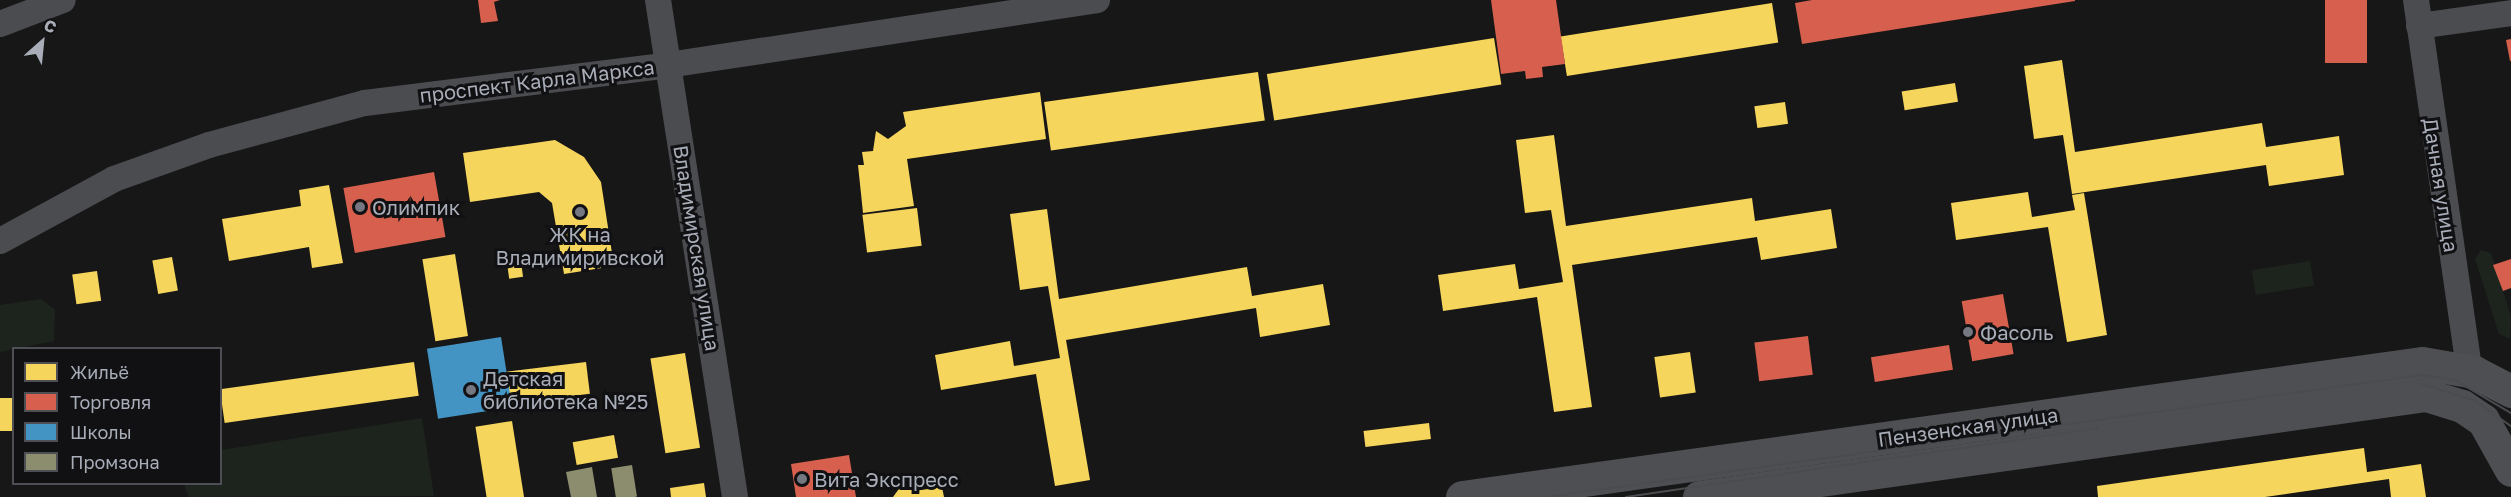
<!DOCTYPE html>
<html>
<head>
<meta charset="utf-8">
<style>
	body { margin:0 }
	#map { position:relative; width:2511px; height:497px; overflow:hidden; background:#171717; font-family:"Golos Text",sans-serif }
	div>[style] { position:absolute }
	.green>* { inset:0; background:#1d241e; transform-origin:0 0 }
	.homes>* { inset:0; background:#f6d55c; transform-origin:0 0 }
	.shops>* { inset:0; background:#d6604d; transform-origin:0 0 }
	.schools>* { inset:0; background:#4393c3; transform-origin:0 0 }
	.industry>* { inset:0; background:#8c8c6e; transform-origin:0 0 }
	.minor>* { height:26px; margin:-13px; padding:0 13px; transform-origin:13px; border-radius:13px; background:#4b4c50 }
	.major>* { height:33px; margin:-16.5px; padding:0 16.5px; transform-origin:16.5px; border-radius:16.5px; background:#4d4f52 }
	.tram>* { height:1.5px; margin:-0.75px; padding:0 0.75px; transform-origin:0.75px; border-radius:0.75px; background:#4b4c4f }
	.dots>* { width:16px; height:16px; translate:-50% -50%; box-sizing:border-box; border:3px solid #111113; border-radius:50% }
	span { translate:-50% -50%; white-space:nowrap; text-align:center; line-height:1.15; -webkit-text-stroke:6px #111113; paint-order:stroke }
	.street-label { font-size:20px; color:#a8adb8 }
	.poi-label { font-size:20px; color:#a8adb8 }
	.left { translate:0 -50%; text-align:left }
	.legend { position:absolute; left:12px; top:347px; width:210px; height:138px; box-sizing:border-box; background:#111113; border:2px solid #4d4f55; margin:0; padding:8px 10px; list-style:none; font-size:18px; color:#a8adb8 }
	.legend li { display:flex; align-items:center; gap:12px; height:30px }
	.legend b { width:30px; border:2px solid #4d4f55 }
	.north { position:absolute; left:12px; top:12px; width:60px; height:60px; -webkit-text-stroke:4px #111113; paint-order:stroke; rotate:27deg; font-size:16px; font-weight:700; line-height:24px; text-align:center; color:#a8adb8 }
	.north::after { content:''; display:block; margin:auto; width:21px; height:27px; background:#a8adb8; clip-path:polygon(50% 0,100% 100%,50% 72%,0 100%) }
</style>
</head>
<body>
<div id="map">
	<div class="green">
		<i style="clip-path:polygon(2481px 250px,2491px 253px,2511px 316px,2510px 339px,2499px 334px,2475px 259px)"></i>
		<i style="left:2310px;top:261px;width:25px;height:59px;rotate:81deg"></i>
		<i style="clip-path:polygon(41px 299px,55px 310px,54px 341px,0 352px,0 305px)"></i>
		<i style="clip-path:polygon(422px 418px,434px 496px,189px 497px,184px 484px,220px 484px,221px 450px)"></i>
	</div>
	<div class="homes">
		<i style="left:1772px;top:3px;width:40px;height:214px;rotate:81deg"></i>
		<i style="left:1494px;top:38px;width:47px;height:230px;rotate:81deg"></i>
		<i style="clip-path:polygon(2062px 60px,2075px 152px,2262px 123px,2266px 147px,2339px 136px,2344px 175px,2269px 186px,2266px 165px,2072px 194px,2063px 135px,2034px 139px,2024px 66px)"></i>
		<i style="left:1258px;top:72px;width:49px;height:216px;rotate:82deg"></i>
		<i style="left:1955px;top:83px;width:19px;height:54px;rotate:81deg"></i>
		<i style="clip-path:polygon(1040px 92px,1046px 139px,907px 159px,914px 206px,863px 213px,858px 165px,864px 165px,862px 152px,873px 151px,876px 131px,888px 139px,906px 126px,903px 112px)"></i>
		<i style="left:1785px;top:102px;width:22px;height:31px;rotate:82deg"></i>
		<i style="clip-path:polygon(1554px 135px,1566px 226px,1752px 198px,1755px 221px,1831px 209px,1837px 248px,1761px 260px,1757px 237px,1572px 265px,1592px 407px,1554px 412px,1537px 297px,1443px 311px,1438px 275px,1515px 264px,1519px 289px,1563px 282px,1551px 210px,1525px 213px,1516px 140px)"></i>
		<i style="clip-path:polygon(555px 140px,584px 157px,601px 182px,614px 266px,564px 274px,552px 203px,539px 192px,470px 202px,463px 153px)"></i>
		<i style="clip-path:polygon(329px 185px,343px 263px,312px 268px,309px 247px,229px 261px,222px 219px,301px 206px,299px 190px)"></i>
		<i style="clip-path:polygon(2028px 192px,2032px 217px,2075px 210px,2072px 195px,2084px 193px,2107px 335px,2067px 342px,2048px 227px,1956px 240px,1951px 203px)"></i>
		<i style="left:917px;top:208px;width:38px;height:55px;rotate:83deg"></i>
		<i style="clip-path:polygon(1047px 209px,1059px 299px,1247px 267px,1252px 296px,1323px 284px,1330px 325px,1260px 337px,1256px 308px,1066px 340px,1090px 480px,1055px 486px,1036px 374px,941px 390px,935px 355px,1010px 341px,1014px 366px,1060px 358px,1048px 286px,1020px 290px,1010px 214px)"></i>
		<i style="left:455px;top:254px;width:83px;height:33px;rotate:81deg"></i>
		<i style="left:520px;top:255px;width:22px;height:14px;rotate:82deg"></i>
		<i style="left:172px;top:257px;width:34px;height:20px;rotate:80deg"></i>
		<i style="left:97px;top:271px;width:30px;height:25px;rotate:82deg"></i>
		<i style="left:1690px;top:352px;width:41px;height:36px;rotate:82deg"></i>
		<i style="left:685px;top:353px;width:96px;height:35px;rotate:81deg"></i>
		<i style="left:414px;top:362px;width:34px;height:196px;rotate:82deg"></i>
		<i style="left:586px;top:362px;width:32px;height:80px;rotate:83deg"></i>
		<i style="left:14px;top:398px;width:33px;height:14px;rotate:90deg"></i>
		<i style="left:512px;top:421px;width:77px;height:37px;rotate:81deg"></i>
		<i style="left:1429px;top:423px;width:16px;height:66px;rotate:83deg"></i>
		<i style="left:614px;top:435px;width:23px;height:42px;rotate:80deg"></i>
		<i style="clip-path:polygon(2364px 448px,2367px 472px,2421px 464px,2426px 497px,2391px 497px,2389px 479px,2265px 497px,2098px 497px,2097px 486px)"></i>
		<i style="clip-path:polygon(704px 483px,706px 497px,671px 497px,670px 488px)"></i>
		<i style="clip-path:polygon(913px 485px,914px 491px,942px 487px,944px 497px,893px 497px,901px 486px)"></i>
	</div>
	<div class="shops">
		<i style="clip-path:polygon(478px 0,500px 0,494px 2px,498px 21px,481px 23px)"></i>
		<i style="clip-path:polygon(1491px 0,1556px 0,1565px 64px,1542px 67px,1543px 77px,1526px 79px,1525px 71px,1501px 74px)"></i>
		<i style="clip-path:polygon(1812px 0,2075px 0,2075px 1px,1802px 44px,1795px 3px)"></i>
		<i style="left:2325px;top:0;width:42px;height:63px"></i>
		<i style="clip-path:polygon(2511px 39px,2511px 61px,2510px 61px,2506px 40px)"></i>
		<i style="left:434px;top:172px;width:66px;height:92px;rotate:80deg"></i>
		<i style="clip-path:polygon(2511px 259px,2511px 288px,2503px 291px,2493px 265px)"></i>
		<i style="left:2003px;top:294px;width:61px;height:42px;rotate:80deg"></i>
		<i style="left:1808px;top:336px;width:39px;height:54px;rotate:83deg"></i>
		<i style="left:1949px;top:345px;width:25px;height:79px;rotate:81deg"></i>
		<i style="clip-path:polygon(849px 455px,856px 497px,796px 497px,791px 464px)"></i>
	</div>
	<div class="schools">
		<i style="left:501px;top:337px;width:71px;height:75px;rotate:81deg"></i>
	</div>
	<div class="industry">
		<i style="left:632px;top:465px;width:32px;height:21px;rotate:81deg"></i>
		<i style="clip-path:polygon(592px 467px,597px 497px,571px 497px,566px 472px)"></i>
	</div>
	<div class="minor">
		<i style="left:658px;top:0;width:503px;rotate:81.19deg"></i>
		<i style="left:2416px;top:0;width:374px;rotate:81.8deg"></i>
		<i style="left:0;top:24px;width:67px;rotate:-20.9deg"></i>
		<i style="left:2419px;top:26px;width:93px;rotate:-8deg"></i>
		<i style="left:0;top:241px;width:130px;rotate:-28.5deg"></i>
		<i style="left:114px;top:179px;width:101px;rotate:-19.7deg"></i>
		<i style="left:209px;top:145px;width:162px;rotate:-15.1deg"></i>
		<i style="left:365px;top:103px;width:305px;rotate:-7.1deg"></i>
		<i style="left:668px;top:65px;width:434px;rotate:-8.6deg"></i>
	</div>
	<div class="major">
		<i style="left:1462px;top:497px;width:969px;rotate:-7.95deg"></i>
		<i style="left:2422px;top:363px;width:53px;rotate:9.8deg"></i>
		<i style="left:2474px;top:372px;width:42px;rotate:27.2deg"></i>
		<i style="left:1699px;top:497px;width:734px;rotate:-7.99deg"></i>
		<i style="left:2426px;top:395px;width:38px;rotate:17deg"></i>
		<i style="left:2462px;top:406px;width:25px;rotate:34deg"></i>
		<i style="left:2483px;top:420px;width:57px;rotate:60.8deg"></i>
	</div>
	<div class="tram">
		<i style="left:2422px;top:384px;width:57px;rotate:17.5deg"></i>
		<i style="left:2476px;top:401px;width:43px;rotate:35.5deg"></i>
		<i style="left:1547px;top:497px;width:883px;rotate:-7.94deg"></i>
		<i style="left:2422px;top:375px;width:33px;rotate:9deg"></i>
		<i style="left:2455px;top:380px;width:65px;rotate:30.5deg"></i>
		<i style="left:1626px;top:497px;width:477px;rotate:-8.3deg"></i>
	</div>
	<div class="dots">
		<i style="left:360px;top:207px;background:#757880"></i>
		<i style="left:580px;top:212px;background:#757880"></i>
		<i style="left:1968px;top:332px;background:#757880"></i>
		<i style="left:471px;top:390px;background:#757880"></i>
		<i style="left:802px;top:479px;background:#757880"></i>
	</div>
	<div class="street-label">
		<span style="left:537px;top:81px;rotate:-7deg">проспект Карла Маркса</span>
		<span style="left:2441px;top:185px;rotate:81deg">Дачная улица</span>
		<span style="left:697px;top:248px;rotate:81deg">Владимирская улица</span>
		<span style="left:1968px;top:427px;rotate:-8deg">Пензенская улица</span>
	</div>
	<div class="poi-label">
		<span class="left" style="left:372px;top:207px">Олимпик</span>
		<span style="left:580px;top:246px">ЖК на<br>Владимиривской</span>
		<span class="left" style="left:1980px;top:332px">Фасоль</span>
		<span class="left" style="left:483px;top:390px">Детская<br>библиотека №25</span>
		<span class="left" style="left:814px;top:479px">Вита Экспресс</span>
	</div>
	<ul class="legend">
	<li><b style="height:16px;background:#f6d55c"></b>Жильё</li>
	<li><b style="height:16px;background:#d6604d"></b>Торговля</li>
	<li><b style="height:16px;background:#4393c3"></b>Школы</li>
	<li><b style="height:16px;background:#8c8c6e"></b>Промзона</li>
	</ul>
	<div class="north">С</div>
</div>
</body>
</html>
